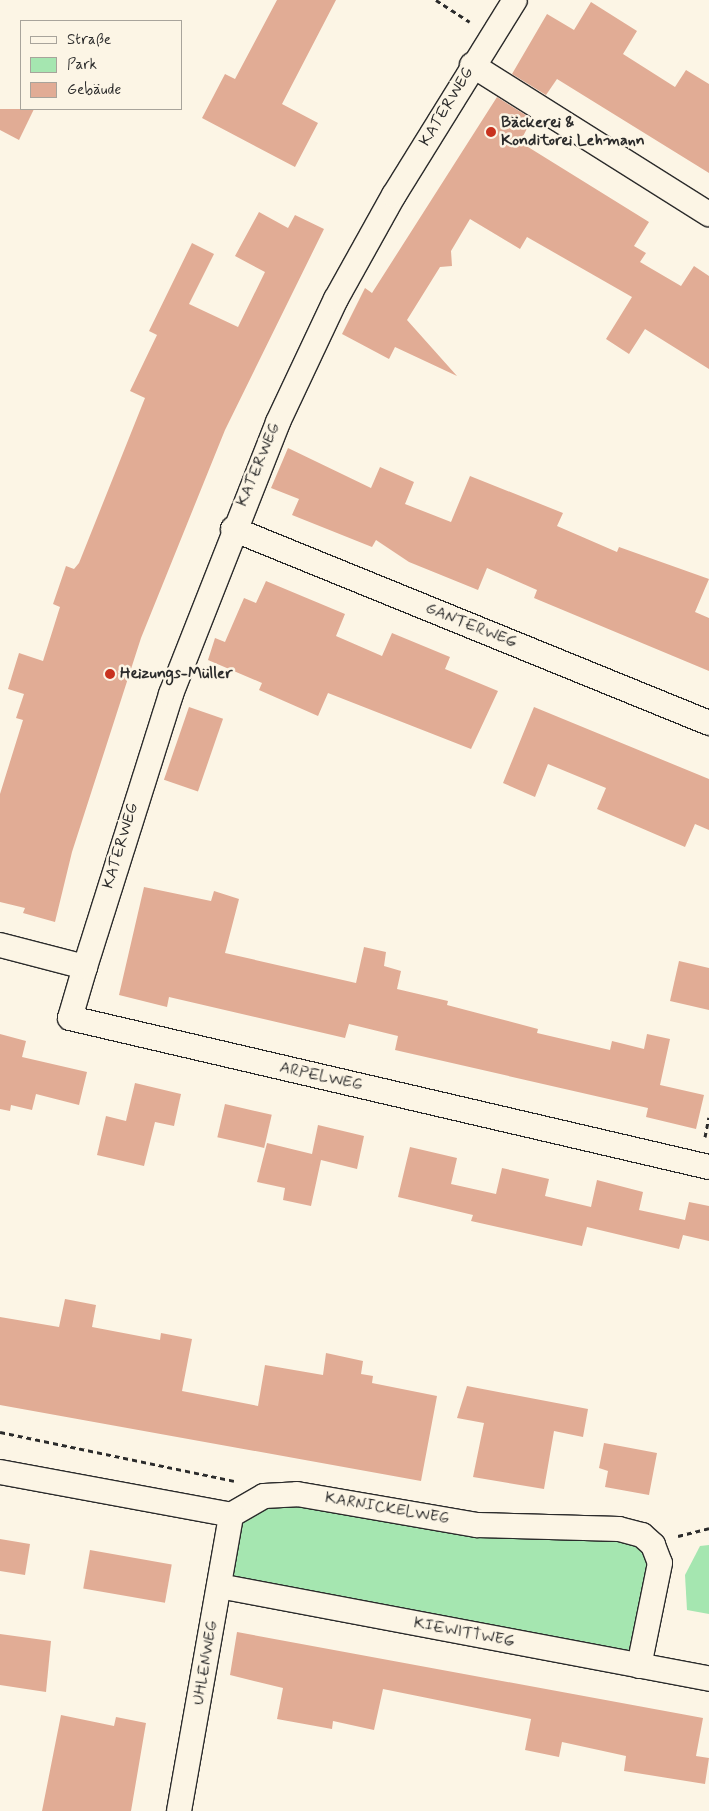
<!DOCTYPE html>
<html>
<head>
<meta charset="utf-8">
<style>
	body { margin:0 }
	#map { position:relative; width:709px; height:1811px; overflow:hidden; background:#fcf5e5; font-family:Mynerve,sans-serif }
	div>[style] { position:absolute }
	.green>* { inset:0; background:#a5e6b0 }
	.building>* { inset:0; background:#e1ac95; transform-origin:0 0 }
	.path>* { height:3px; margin-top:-1.5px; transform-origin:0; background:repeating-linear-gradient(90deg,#2b2b2b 0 5px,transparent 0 9px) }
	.roads { filter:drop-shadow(1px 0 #2b2b2b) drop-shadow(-1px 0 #2b2b2b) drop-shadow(0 1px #2b2b2b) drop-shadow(0 -1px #2b2b2b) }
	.street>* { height:24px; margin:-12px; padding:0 12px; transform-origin:12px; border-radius:12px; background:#fcf5e5 }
	.dots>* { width:14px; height:14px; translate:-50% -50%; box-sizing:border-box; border:2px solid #fcf5e5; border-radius:50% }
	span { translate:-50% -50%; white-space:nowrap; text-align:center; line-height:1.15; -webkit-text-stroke:5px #fcf5e5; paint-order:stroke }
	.street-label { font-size:16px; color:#2b2b2b }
	.poi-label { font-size:16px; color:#2b2b2b; font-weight:700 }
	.left { translate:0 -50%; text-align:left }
	.legend { position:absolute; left:20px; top:20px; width:162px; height:90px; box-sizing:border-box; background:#fcf5e5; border:1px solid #a8a49b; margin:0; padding:6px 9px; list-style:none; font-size:15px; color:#2b2b2b }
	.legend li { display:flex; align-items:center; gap:10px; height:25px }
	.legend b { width:25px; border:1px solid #a8a49b }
</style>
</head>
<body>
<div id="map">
	<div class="green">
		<i style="clip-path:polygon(264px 1496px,619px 1529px,653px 1545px,639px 1666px,220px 1586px,231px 1515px)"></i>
		<i style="clip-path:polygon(709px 1545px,709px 1614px,687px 1610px,685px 1575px,700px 1546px)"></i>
	</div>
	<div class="building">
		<i style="clip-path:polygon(277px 0,336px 0,282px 104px,318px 123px,295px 167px,202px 118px,225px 74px,235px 79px)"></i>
		<i style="clip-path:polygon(591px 2px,637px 31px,623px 54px,675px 87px,686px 70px,709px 84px,709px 173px,557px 79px,546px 95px,512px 74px,547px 14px,574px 30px)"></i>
		<i style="clip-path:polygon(497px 97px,532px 119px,520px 142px,649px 222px,634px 246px,646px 253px,640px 262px,681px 286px,694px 266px,709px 276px,709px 369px,645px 329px,629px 354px,606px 339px,632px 297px,527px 237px,520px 249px,470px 219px,451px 251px,452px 266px,440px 267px,407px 320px,457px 376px,395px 347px,389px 359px,342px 334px,365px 288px,372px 293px)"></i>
		<i style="clip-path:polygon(0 109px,34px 109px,19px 140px,0 130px)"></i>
		<i style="clip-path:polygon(259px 212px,288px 228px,295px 215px,324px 229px,225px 430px,141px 638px,72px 852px,55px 922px,23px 913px,25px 908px,0 902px,0 794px,23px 720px,16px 718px,24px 694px,8px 689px,19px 653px,43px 661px,60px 607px,53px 604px,66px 566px,74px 569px,79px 563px,145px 398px,130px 391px,157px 335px,149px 331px,192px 243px,214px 254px,189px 304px,238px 327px,265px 272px,235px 256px)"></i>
		<i style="clip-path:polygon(288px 448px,371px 488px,380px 467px,414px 482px,405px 504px,451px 522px,470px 476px,563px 513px,557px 526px,617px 552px,619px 547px,709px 579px,695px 612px,709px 618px,709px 671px,534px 598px,537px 590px,487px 568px,478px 590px,409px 562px,376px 540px,372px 547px,292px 515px,299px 499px,271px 488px)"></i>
		<i style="clip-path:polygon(266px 581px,345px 614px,336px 636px,382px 656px,392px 633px,450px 657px,445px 669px,498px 691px,471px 749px,328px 693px,318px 716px,259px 690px,262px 683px,208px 660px,215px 638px,225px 642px,244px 598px,256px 603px)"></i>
		<i style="left:189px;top:707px;width:36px;height:77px;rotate:19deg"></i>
		<i style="clip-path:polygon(534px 707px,709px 779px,709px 830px,695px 824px,685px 847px,597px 809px,606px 788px,548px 764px,535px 797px,503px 783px)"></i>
		<i style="clip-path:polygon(144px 887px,211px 901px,214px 891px,239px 899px,225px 953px,356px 983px,364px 947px,386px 952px,384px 966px,401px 971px,397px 989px,448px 1001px,447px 1005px,538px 1029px,537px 1033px,610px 1050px,612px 1041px,644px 1049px,647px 1034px,670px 1039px,660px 1085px,704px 1095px,696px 1129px,646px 1117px,648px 1108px,395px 1050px,398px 1036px,349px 1024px,345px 1038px,169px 997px,167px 1007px,119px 995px)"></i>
		<i style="clip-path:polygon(679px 961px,709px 968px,709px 1010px,670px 1001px)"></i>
		<i style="clip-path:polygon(0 1034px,26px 1041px,22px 1057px,87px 1072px,79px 1105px,36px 1094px,32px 1110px,11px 1105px,10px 1111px,0 1109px)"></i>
		<i style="clip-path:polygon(135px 1083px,181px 1094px,174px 1126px,155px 1122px,144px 1166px,97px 1155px,106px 1116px,126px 1121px)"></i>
		<i style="left:225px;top:1104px;width:48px;height:34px;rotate:13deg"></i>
		<i style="clip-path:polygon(318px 1125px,364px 1136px,357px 1169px,321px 1160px,311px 1206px,283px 1200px,285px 1188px,257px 1182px,267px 1143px,312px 1154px)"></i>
		<i style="clip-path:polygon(410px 1147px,457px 1158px,451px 1184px,496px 1194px,502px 1168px,549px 1179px,545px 1196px,591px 1207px,597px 1180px,643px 1192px,639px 1210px,685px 1220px,689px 1202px,709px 1206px,709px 1241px,683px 1235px,679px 1249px,587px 1227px,582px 1246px,471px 1221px,473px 1215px,398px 1197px)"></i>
		<i style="clip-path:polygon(65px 1299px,96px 1305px,92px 1327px,160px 1340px,161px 1333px,192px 1339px,182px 1391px,258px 1406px,265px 1365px,323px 1375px,326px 1353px,363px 1361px,361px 1374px,373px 1376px,372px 1383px,437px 1396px,421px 1481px,0 1405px,0 1317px,59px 1327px)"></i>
		<i style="clip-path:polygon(467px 1386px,588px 1409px,583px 1437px,554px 1431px,544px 1489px,473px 1477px,484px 1423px,457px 1418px)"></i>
		<i style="clip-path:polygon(604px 1443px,657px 1453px,649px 1495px,605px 1487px,608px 1471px,599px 1468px)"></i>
		<i style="clip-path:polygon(0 1539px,30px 1544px,25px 1575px,0 1571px)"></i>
		<i style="left:90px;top:1550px;width:83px;height:39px;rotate:10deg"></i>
		<i style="clip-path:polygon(237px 1632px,703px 1718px,696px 1756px,709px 1758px,705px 1784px,624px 1771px,626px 1756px,562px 1742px,559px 1757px,525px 1750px,531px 1719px,383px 1689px,374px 1730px,333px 1721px,332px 1729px,277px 1719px,283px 1688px,230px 1675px)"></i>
		<i style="clip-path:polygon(0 1634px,51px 1641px,46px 1692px,0 1685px)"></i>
		<i style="clip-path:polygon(61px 1715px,114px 1726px,116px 1717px,146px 1723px,131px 1811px,42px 1811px)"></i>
	</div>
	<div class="path">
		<i style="left:436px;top:0;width:40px;rotate:32.9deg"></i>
		<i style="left:705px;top:1137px;width:20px;rotate:-79deg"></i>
		<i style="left:0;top:1432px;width:239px;rotate:11.8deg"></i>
		<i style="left:678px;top:1536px;width:32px;rotate:-14deg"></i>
	</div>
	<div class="roads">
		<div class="street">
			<i style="left:472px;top:65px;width:280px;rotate:32.2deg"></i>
			<i style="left:233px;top:529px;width:514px;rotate:22.17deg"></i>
			<i style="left:0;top:945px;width:88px;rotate:14.5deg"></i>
			<i style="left:85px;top:967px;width:53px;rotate:106.4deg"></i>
			<i style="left:70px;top:1018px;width:656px;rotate:13.13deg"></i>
			<i style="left:85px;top:967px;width:286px;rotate:-72.5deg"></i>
			<i style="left:171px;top:694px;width:292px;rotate:-68.5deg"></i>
			<i style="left:278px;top:422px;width:136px;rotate:-64.8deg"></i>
			<i style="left:336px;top:299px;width:119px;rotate:-60.9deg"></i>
			<i style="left:394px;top:195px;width:229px;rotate:-58.2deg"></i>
			<i style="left:0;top:1472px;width:235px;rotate:10.5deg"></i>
			<i style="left:231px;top:1515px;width:38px;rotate:-30deg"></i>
			<i style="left:264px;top:1496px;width:33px;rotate:-3deg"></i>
			<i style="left:297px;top:1494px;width:183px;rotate:9.8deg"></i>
			<i style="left:477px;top:1525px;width:142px;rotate:1.6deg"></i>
			<i style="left:619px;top:1529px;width:24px;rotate:15deg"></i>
			<i style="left:642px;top:1535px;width:15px;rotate:42deg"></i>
			<i style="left:653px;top:1545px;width:19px;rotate:69deg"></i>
			<i style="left:660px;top:1563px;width:105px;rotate:101.5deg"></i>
			<i style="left:219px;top:1586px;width:499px;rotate:10.7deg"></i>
			<i style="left:179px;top:1811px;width:301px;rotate:-80deg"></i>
		</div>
	</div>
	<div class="dots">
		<i style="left:491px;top:132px;background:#c8321e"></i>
		<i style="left:110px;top:674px;background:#c8321e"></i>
	</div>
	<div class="street-label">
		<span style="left:447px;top:107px;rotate:-59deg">KATERWEG</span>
		<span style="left:259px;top:465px;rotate:-67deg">KATERWEG</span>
		<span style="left:471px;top:626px;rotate:22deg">GANTERWEG</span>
		<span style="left:121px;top:846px;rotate:-73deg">KATERWEG</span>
		<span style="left:321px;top:1077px;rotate:13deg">ARPELWEG</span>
		<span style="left:387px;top:1509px;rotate:10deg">KARNICKELWEG</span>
		<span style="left:464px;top:1633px;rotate:11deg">KIEWITTWEG</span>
		<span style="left:206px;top:1663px;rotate:-80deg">UHLENWEG</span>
	</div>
	<div class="poi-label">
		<span class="left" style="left:501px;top:132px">Bäckerei &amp;<br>Konditorei Lehmann</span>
		<span class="left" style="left:120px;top:674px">Heizungs-Müller</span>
	</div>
	<ul class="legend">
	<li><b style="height:6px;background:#fcf5e5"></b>Straße</li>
	<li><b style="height:14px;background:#a5e6b0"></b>Park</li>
	<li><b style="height:14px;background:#e1ac95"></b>Gebäude</li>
	</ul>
</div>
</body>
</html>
